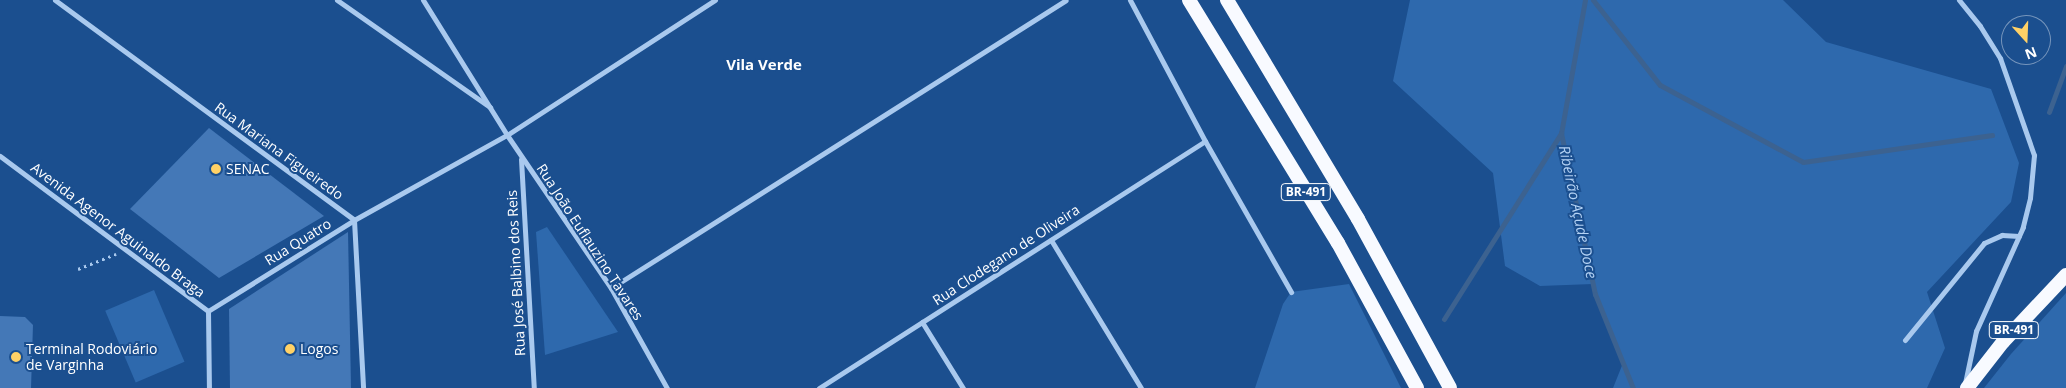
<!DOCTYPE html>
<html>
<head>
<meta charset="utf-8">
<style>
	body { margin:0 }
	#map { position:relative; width:2066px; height:388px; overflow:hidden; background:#1b4f8f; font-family:"Open Sans",sans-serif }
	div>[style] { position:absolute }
	.green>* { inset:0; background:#2e69ad; transform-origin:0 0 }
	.stream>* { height:5px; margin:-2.5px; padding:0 2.5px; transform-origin:2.5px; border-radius:2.5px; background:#3c6290 }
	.building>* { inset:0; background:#4478b7 }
	.path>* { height:3px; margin-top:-1.5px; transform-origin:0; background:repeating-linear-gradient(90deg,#a9c9ee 0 2.5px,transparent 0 6.5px) }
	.minor>* { height:5px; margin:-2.5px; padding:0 2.5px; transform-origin:2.5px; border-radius:2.5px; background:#a9c9ee }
	.trunk>* { height:14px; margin:-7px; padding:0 7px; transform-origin:7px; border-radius:7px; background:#f8faff }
	.dots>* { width:14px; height:14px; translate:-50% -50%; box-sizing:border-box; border:2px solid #1b4f8f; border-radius:50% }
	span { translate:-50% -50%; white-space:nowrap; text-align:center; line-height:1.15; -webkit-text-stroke:4px #1b4f8f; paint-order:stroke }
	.shield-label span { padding:1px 4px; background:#1b4f8f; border:1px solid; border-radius:4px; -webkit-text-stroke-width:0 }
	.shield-label { font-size:12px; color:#fff; font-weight:700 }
	.street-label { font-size:14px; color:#fff }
	.poi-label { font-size:14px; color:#fff }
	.left { translate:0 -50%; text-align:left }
	.neighbourhood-label { font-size:15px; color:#fff; font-weight:700 }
	.water-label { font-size:15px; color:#b5d3f5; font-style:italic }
	.north { position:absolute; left:2001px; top:15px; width:50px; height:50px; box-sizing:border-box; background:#1b4f8f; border:1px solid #7695bc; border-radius:50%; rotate:160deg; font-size:14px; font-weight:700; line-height:20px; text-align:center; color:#fff }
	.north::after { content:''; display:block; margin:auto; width:18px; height:22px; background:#ffd166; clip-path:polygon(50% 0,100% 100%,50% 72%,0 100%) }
</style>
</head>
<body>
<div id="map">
	<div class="green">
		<i style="clip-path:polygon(1410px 0,1783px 0,1826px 42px,1991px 89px,2019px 163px,2011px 202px,1927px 292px,1945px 348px,1927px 388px,1613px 388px,1623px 363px,1593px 284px,1540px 286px,1505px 266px,1493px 173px,1393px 81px)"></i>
		<i style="clip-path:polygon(547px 227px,618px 332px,545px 355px,536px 232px)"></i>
		<i style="clip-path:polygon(1349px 284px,1401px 388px,1255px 388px,1283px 304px,1291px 292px)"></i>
		<i style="left:154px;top:290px;width:78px;height:53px;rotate:67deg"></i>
		<i style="clip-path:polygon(2066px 293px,2066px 388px,1984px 388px,2011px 354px)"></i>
	</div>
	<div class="stream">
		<i style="left:1585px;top:0;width:135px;rotate:100.2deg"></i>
		<i style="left:1561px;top:133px;width:165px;rotate:78.1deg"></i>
		<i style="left:1595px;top:294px;width:101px;rotate:68deg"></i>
		<i style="left:1593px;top:0;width:108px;rotate:51.8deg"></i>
		<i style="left:1660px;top:85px;width:162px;rotate:28.3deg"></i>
		<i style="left:1803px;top:162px;width:191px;rotate:-8.1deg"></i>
		<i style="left:2049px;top:112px;width:49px;rotate:-69.7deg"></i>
		<i style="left:1444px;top:319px;width:220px;rotate:-57.8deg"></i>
	</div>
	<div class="building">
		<i style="clip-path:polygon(209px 128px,324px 216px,219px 278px,130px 209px)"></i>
		<i style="clip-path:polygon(348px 232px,351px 388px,230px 388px,229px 309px)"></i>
		<i style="clip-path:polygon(0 316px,25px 317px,33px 325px,31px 388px,0 388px)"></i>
	</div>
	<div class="path">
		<i style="left:78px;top:269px;width:41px;rotate:-21.5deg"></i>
	</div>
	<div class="minor">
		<i style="left:55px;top:0;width:371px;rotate:36.3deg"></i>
		<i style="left:354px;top:220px;width:168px;rotate:86.9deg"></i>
		<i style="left:337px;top:0;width:187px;rotate:35deg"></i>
		<i style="left:423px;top:0;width:159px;rotate:58.1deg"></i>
		<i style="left:507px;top:135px;width:185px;rotate:55.8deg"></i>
		<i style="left:611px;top:288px;width:115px;rotate:60.8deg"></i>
		<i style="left:1130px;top:0;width:160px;rotate:62deg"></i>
		<i style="left:1205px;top:141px;width:174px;rotate:60.3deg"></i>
		<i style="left:1959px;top:0;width:33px;rotate:51deg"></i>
		<i style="left:1980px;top:26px;width:38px;rotate:58deg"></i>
		<i style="left:2000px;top:58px;width:103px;rotate:70.7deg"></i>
		<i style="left:2034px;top:155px;width:43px;rotate:95.3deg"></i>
		<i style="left:2030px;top:198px;width:30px;rotate:104deg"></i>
		<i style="left:2023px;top:227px;width:114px;rotate:114.3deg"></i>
		<i style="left:1976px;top:331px;width:53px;rotate:101.9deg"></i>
		<i style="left:0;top:156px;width:259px;rotate:36.7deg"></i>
		<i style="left:208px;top:311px;width:77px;rotate:89.3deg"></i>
		<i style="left:521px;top:159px;width:229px;rotate:86.8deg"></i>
		<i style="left:1051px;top:240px;width:173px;rotate:58.7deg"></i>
		<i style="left:611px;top:288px;width:538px;rotate:-32.33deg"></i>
		<i style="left:208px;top:311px;width:172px;rotate:-31.9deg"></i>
		<i style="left:354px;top:220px;width:175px;rotate:-29.1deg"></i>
		<i style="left:507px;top:135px;width:248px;rotate:-33deg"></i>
		<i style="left:922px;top:322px;width:78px;rotate:58.2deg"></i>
		<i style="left:1905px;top:340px;width:125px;rotate:-50.8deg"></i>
		<i style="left:1984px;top:243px;width:20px;rotate:-24deg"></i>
		<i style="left:2002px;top:235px;width:17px;rotate:3deg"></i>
		<i style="left:819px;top:388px;width:458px;rotate:-32.6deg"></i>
	</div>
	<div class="trunk">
		<i style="left:1189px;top:0;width:285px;rotate:58.5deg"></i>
		<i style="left:1338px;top:243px;width:165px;rotate:61.4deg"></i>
		<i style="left:1227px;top:0;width:255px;rotate:59.1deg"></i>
		<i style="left:1358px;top:219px;width:192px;rotate:61.4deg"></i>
		<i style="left:1967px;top:388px;width:58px;rotate:-52deg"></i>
		<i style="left:2003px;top:342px;width:92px;rotate:-46.8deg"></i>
	</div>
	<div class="dots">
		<i style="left:216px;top:169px;background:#ffd166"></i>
		<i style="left:290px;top:349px;background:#ffd166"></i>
		<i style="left:16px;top:357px;background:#ffd166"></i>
	</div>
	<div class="shield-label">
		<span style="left:1306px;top:192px">BR-491</span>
		<span style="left:2014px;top:330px">BR-491</span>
	</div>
	<div class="street-label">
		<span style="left:279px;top:151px;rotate:36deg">Rua Mariana Figueiredo</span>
		<span style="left:118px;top:230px;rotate:37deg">Avenida Agenor Aguinaldo Braga</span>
		<span style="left:298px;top:242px;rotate:-32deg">Rua Quatro</span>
		<span style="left:590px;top:242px;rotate:57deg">Rua João Euflauzino Tavares</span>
		<span style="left:1006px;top:255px;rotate:-33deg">Rua Clodegano de Oliveira</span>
		<span style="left:516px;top:273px;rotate:-93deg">Rua José Balbino dos Reis</span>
	</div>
	<div class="poi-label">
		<span class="left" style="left:226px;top:169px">SENAC</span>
		<span class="left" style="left:26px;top:357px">Terminal Rodoviário<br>de Varginha</span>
		<span class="left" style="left:300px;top:349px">Logos</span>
	</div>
	<div class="neighbourhood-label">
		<span style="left:764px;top:65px">Vila Verde</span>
	</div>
	<div class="water-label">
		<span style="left:1578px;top:212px;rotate:78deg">Ribeirão Açude Doce</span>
	</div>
	<div class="north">N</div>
</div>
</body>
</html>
